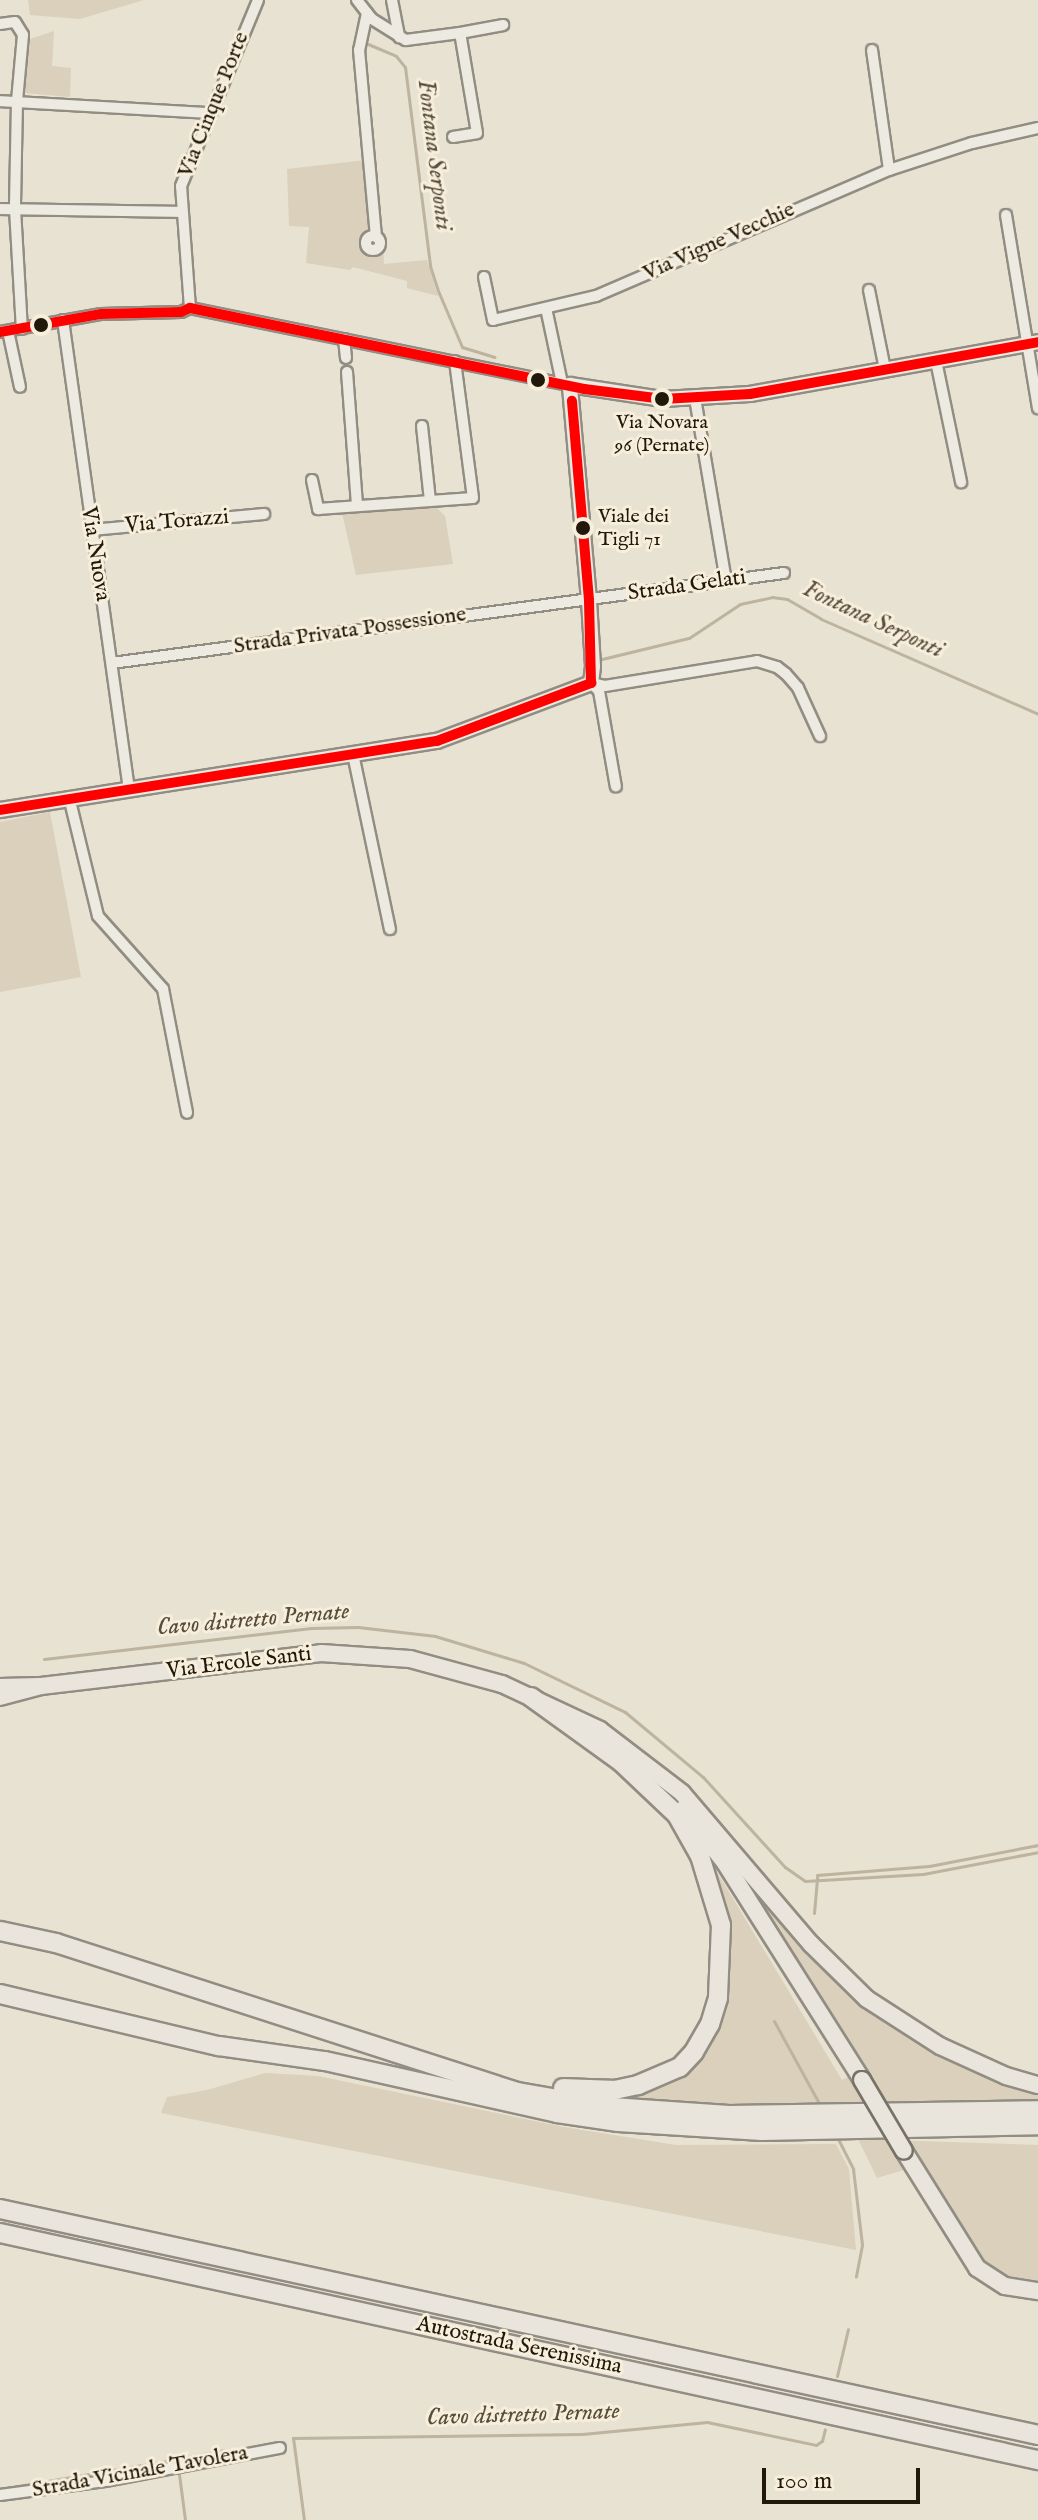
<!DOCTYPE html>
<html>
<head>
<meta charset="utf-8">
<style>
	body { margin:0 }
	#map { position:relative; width:1038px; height:2520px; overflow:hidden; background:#e8e2d2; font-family:"IM FELL English",serif }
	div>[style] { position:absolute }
	.green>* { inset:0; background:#dad0bb }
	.stream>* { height:3px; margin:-1.5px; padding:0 1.5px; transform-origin:1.5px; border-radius:1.5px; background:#bdb39e }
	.roads { filter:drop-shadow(2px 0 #928d83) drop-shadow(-2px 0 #928d83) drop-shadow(0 2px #928d83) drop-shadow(0 -2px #928d83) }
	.minor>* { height:10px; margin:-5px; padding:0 5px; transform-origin:5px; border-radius:5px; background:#edeae1 }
	.minor>.ring { margin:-5px; padding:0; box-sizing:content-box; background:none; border:10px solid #edeae1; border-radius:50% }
	.secondary>* { height:14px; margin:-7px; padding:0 7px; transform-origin:7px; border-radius:7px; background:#edeae1 }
	.primary>* { height:16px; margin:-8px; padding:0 8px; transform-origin:8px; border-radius:8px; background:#eae5dc }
	.motorway>* { height:18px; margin:-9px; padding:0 9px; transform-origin:9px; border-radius:9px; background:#eae5dc }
	.bridges { filter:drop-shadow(2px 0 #777268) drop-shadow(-2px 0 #777268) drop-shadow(0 2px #777268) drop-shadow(0 -2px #777268) }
	.primary-bridge>* { height:16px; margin:-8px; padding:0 8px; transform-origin:8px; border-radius:8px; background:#eae5dc }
	.bus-1>* { height:10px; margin:-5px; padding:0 5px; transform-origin:5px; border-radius:5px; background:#f00 }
	.dots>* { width:22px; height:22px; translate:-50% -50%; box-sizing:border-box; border:4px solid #f7eedb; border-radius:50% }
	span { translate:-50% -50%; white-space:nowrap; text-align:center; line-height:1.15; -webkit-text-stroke:6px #f7eedb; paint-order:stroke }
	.bus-label { font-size:20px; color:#21170a }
	.left { translate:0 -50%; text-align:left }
	.street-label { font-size:22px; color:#21170a }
	.water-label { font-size:24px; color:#584d3c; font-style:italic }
	.scale { position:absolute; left:762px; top:2468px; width:158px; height:36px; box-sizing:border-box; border:4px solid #21170a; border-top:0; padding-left:10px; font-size:24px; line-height:28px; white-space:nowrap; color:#21170a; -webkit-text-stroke:6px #f7eedb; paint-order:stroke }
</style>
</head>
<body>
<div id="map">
	<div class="green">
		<i style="clip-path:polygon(28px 0,144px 0,80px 19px,30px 15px)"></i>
		<i style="clip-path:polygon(54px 31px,52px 66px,71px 68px,70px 97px,25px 93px,30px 39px)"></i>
		<i style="clip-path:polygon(366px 160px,373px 232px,361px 237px,361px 247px,375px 257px,383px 244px,384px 264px,427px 260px,438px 296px,407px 288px,407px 281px,353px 267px,350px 270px,306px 263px,309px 227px,289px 226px,287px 169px)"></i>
		<i style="clip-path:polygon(430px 501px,445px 516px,453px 564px,356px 575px,341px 508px)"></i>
		<i style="clip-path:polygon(50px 812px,81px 977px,0 992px,0 822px)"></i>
		<i style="clip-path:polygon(705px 1852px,842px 2080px,865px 2069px,754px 1892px,817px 1963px,898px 2030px,954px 2061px,1038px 2092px,1038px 2101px,722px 2105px,627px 2099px,678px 2079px,705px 2051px,725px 2008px,730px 1959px,725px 1913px)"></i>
		<i style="clip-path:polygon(265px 2073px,318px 2076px,564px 2127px,676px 2145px,836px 2144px,849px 2169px,856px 2250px,161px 2113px,167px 2097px,207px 2090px)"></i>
		<i style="clip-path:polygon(858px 2139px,1038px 2145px,1038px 2281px,999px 2274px,975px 2255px,924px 2164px,877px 2178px)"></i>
	</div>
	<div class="stream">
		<i style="left:368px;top:44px;width:30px;rotate:23deg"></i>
		<i style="left:396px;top:56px;width:14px;rotate:51deg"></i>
		<i style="left:405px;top:67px;width:201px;rotate:82.8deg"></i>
		<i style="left:430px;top:266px;width:28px;rotate:72deg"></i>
		<i style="left:439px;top:293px;width:59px;rotate:66.9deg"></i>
		<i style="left:462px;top:347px;width:34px;rotate:17deg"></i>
		<i style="left:602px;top:659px;width:89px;rotate:-13.6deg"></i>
		<i style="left:689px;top:638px;width:61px;rotate:-33.7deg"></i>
		<i style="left:740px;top:604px;width:33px;rotate:-12deg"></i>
		<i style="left:772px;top:597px;width:15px;rotate:8deg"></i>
		<i style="left:787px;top:599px;width:39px;rotate:30deg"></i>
		<i style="left:821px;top:619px;width:237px;rotate:23.6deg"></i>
		<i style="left:44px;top:1659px;width:269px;rotate:-6.6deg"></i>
		<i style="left:311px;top:1628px;width:47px;rotate:-1.2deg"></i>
		<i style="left:358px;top:1627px;width:78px;rotate:6.7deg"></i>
		<i style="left:435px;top:1636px;width:93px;rotate:16.9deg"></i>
		<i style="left:524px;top:1663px;width:112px;rotate:25.9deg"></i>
		<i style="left:625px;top:1712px;width:102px;rotate:39.8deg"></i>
		<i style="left:703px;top:1777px;width:122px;rotate:47.7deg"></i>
		<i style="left:785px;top:1867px;width:24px;rotate:35deg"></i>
		<i style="left:805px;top:1881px;width:118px;rotate:-3.4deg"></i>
		<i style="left:923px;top:1874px;width:117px;rotate:-10.8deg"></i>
		<i style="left:814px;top:1913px;width:38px;rotate:-85deg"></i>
		<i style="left:817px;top:1875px;width:112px;rotate:-4.6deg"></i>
		<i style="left:929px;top:1866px;width:111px;rotate:-10.9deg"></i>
		<i style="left:774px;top:2021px;width:96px;rotate:61.3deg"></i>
		<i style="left:837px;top:2137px;width:36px;rotate:63deg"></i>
		<i style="left:853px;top:2169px;width:77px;rotate:83.2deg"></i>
		<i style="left:862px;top:2245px;width:32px;rotate:101deg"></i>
		<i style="left:837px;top:2376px;width:48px;rotate:-76.8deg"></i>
		<i style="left:177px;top:2459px;width:48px;rotate:-10.8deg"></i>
		<i style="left:0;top:2489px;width:180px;rotate:-9.6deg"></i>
		<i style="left:177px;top:2459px;width:62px;rotate:82.5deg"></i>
		<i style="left:304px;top:2520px;width:83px;rotate:-97.6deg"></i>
		<i style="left:293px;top:2438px;width:289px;rotate:-0.8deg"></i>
		<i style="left:582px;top:2434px;width:126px;rotate:-5.5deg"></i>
		<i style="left:707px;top:2422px;width:111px;rotate:11.9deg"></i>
		<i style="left:816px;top:2445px;width:7px;rotate:-34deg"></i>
		<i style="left:822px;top:2441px;width:12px;rotate:-76deg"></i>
	</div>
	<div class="roads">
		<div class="minor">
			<i style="left:357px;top:0;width:24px;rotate:52deg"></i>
			<i style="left:372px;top:19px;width:40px;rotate:32deg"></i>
			<i style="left:406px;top:40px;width:54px;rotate:-7.4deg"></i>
			<i style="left:392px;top:0;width:38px;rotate:79deg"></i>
			<i style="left:367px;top:13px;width:38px;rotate:102deg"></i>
			<i style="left:359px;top:50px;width:188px;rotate:84.8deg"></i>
			<i style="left:0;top:24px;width:15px;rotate:-8deg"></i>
			<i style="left:15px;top:22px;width:15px;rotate:58deg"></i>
			<i style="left:23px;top:35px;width:66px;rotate:95.2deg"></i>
			<i style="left:17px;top:101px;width:108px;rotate:91.1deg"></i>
			<i style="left:15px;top:209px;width:120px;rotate:86.7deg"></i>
			<i style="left:872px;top:50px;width:121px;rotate:81.9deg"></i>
			<i style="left:0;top:101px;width:210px;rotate:3.3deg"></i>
			<i style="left:453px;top:137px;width:24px;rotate:-9deg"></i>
			<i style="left:477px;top:133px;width:101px;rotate:-99.6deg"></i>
			<i style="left:460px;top:33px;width:44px;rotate:-10.5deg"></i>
			<i style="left:0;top:209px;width:181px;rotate:0.9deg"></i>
			<i style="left:1006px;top:215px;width:196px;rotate:80.6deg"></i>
			<i class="ring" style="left:366px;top:236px;width:4px;height:4px"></i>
			<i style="left:484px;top:277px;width:44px;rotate:78.2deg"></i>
			<i style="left:493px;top:320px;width:106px;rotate:-13.1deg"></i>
			<i style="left:596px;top:296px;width:319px;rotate:-23.3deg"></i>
			<i style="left:889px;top:170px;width:87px;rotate:-18deg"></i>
			<i style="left:972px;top:143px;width:68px;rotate:-12.8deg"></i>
			<i style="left:869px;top:290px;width:81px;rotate:78.6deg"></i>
			<i style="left:190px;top:308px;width:122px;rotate:-94.2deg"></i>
			<i style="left:181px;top:186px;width:201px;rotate:-67.5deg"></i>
			<i style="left:546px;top:308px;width:77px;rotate:78deg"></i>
			<i style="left:63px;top:320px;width:472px;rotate:82deg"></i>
			<i style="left:8px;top:331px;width:57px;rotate:77.9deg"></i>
			<i style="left:0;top:332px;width:103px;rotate:-10.1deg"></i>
			<i style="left:101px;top:314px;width:80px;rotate:-1.4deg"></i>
			<i style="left:181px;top:312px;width:10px;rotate:-24deg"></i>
			<i style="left:190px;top:308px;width:388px;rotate:11.5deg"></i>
			<i style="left:344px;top:339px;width:19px;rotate:84deg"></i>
			<i style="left:936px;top:361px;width:124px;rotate:78.3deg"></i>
			<i style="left:347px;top:372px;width:134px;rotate:85.7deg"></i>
			<i style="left:695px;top:398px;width:186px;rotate:80.4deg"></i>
			<i style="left:422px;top:426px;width:75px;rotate:83.9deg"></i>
			<i style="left:312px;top:480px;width:30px;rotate:78deg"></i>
			<i style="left:318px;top:509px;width:155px;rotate:-4.1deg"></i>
			<i style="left:473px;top:498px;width:138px;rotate:-97.5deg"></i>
			<i style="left:91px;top:530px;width:174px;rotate:-5.3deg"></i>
			<i style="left:112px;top:663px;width:678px;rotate:-7.63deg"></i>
			<i style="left:591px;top:683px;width:14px;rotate:12deg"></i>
			<i style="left:605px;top:686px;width:154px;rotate:-9.3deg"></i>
			<i style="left:757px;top:661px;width:21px;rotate:17deg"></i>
			<i style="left:777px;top:667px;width:11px;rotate:38deg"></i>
			<i style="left:786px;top:674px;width:18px;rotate:49deg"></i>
			<i style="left:798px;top:688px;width:53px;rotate:65.4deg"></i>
			<i style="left:591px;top:683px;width:11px;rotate:45deg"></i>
			<i style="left:599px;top:691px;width:97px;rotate:80deg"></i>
			<i style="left:353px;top:754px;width:179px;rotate:78.1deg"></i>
			<i style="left:69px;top:797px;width:122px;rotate:76.3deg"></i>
			<i style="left:98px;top:916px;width:98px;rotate:48.3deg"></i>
			<i style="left:163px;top:989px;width:126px;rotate:79deg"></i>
			<i style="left:0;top:2495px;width:106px;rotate:-7.6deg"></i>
			<i style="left:105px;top:2481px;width:178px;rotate:-10.7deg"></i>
		</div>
		<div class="secondary">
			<i style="left:0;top:810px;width:442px;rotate:-9deg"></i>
			<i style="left:437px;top:741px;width:165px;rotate:-20.6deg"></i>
			<i style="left:591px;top:683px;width:17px;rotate:-83deg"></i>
			<i style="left:593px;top:666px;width:66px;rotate:-93.5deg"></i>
			<i style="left:589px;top:600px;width:216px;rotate:-95.1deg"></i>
			<i style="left:570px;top:385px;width:94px;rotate:8.6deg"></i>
			<i style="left:663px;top:399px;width:87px;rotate:-3.3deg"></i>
			<i style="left:750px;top:394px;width:293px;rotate:-10.2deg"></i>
		</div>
		<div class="primary">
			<i style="left:41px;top:1686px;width:282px;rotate:-6.7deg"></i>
			<i style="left:321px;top:1653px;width:89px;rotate:3.9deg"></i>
			<i style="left:410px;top:1659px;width:95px;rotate:15.2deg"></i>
			<i style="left:502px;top:1684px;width:108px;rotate:25.1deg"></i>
			<i style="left:600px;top:1730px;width:103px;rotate:37.5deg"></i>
			<i style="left:682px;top:1793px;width:199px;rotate:49.5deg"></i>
			<i style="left:811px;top:1944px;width:78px;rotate:44.5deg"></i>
			<i style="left:867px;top:1999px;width:87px;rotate:32.8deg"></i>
			<i style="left:940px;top:2046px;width:72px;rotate:24.4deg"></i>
			<i style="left:1006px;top:2076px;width:33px;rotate:16deg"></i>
			<i style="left:0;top:1687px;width:41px;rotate:-1.4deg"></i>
			<i style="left:41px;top:1686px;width:42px;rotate:165deg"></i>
			<i style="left:683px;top:1809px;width:68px;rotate:52.1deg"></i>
			<i style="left:725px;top:1863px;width:257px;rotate:57.7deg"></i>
			<i style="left:904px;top:2151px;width:138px;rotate:58deg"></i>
			<i style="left:977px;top:2268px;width:33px;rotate:33deg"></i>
			<i style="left:1005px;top:2286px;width:33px;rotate:9deg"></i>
		</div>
		<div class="motorway">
			<i style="left:531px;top:1697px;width:111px;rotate:35.8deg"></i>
			<i style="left:621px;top:1762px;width:77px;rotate:43.4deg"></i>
			<i style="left:677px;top:1815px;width:47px;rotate:60.7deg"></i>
			<i style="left:700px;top:1856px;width:72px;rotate:73.1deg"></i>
			<i style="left:721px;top:1925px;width:73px;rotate:92.4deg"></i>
			<i style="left:718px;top:1998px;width:27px;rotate:107deg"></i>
			<i style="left:710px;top:2024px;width:32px;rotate:120deg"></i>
			<i style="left:694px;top:2052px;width:21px;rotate:133deg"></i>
			<i style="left:680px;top:2067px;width:46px;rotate:156.8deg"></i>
			<i style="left:638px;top:2085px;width:24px;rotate:168deg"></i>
			<i style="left:615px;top:2090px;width:52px;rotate:-177.8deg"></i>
			<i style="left:0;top:1931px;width:57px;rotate:12.1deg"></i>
			<i style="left:56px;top:1943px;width:485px;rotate:17.9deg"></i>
			<i style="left:518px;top:2092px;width:80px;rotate:10deg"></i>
			<i style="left:597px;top:2106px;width:132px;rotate:3.9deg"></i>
			<i style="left:729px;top:2115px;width:309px;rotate:-0.9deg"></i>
			<i style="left:0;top:1994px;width:225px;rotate:13.4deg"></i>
			<i style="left:219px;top:2046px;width:107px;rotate:8.1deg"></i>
			<i style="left:325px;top:2061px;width:238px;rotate:12.6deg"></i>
			<i style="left:557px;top:2113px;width:62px;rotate:8.4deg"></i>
			<i style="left:618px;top:2122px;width:144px;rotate:3.6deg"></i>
			<i style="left:762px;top:2131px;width:276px;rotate:-1.2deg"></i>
			<i style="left:0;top:2209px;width:1062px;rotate:12.28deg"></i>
			<i style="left:0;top:2233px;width:1063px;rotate:12.34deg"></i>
		</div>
	</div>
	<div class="bridges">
		<div class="primary-bridge">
			<i style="left:862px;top:2080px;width:82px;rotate:59.4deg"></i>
		</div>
	</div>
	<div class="bus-1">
		<i style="left:0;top:332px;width:103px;rotate:-10.1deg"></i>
		<i style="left:101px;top:314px;width:80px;rotate:-1.4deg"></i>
		<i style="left:181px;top:312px;width:10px;rotate:-24deg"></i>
		<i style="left:190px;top:308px;width:402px;rotate:11.6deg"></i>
		<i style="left:584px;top:389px;width:80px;rotate:7.2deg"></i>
		<i style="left:663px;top:399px;width:87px;rotate:-3.3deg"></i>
		<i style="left:750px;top:394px;width:293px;rotate:-10.2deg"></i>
		<i style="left:0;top:810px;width:442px;rotate:-9deg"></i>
		<i style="left:437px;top:741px;width:165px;rotate:-20.6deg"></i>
		<i style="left:591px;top:683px;width:83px;rotate:-91.4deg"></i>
		<i style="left:589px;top:600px;width:200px;rotate:-94.9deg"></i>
	</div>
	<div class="dots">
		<i style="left:41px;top:325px;background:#21170a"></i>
		<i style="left:538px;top:380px;background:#21170a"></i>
		<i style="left:662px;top:399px;background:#21170a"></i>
		<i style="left:583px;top:528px;background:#21170a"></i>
	</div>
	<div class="bus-label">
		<span style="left:662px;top:434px">Via Novara<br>96 (Pernate)</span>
		<span class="left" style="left:598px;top:528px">Viale dei<br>Tigli 71</span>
	</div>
	<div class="street-label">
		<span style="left:214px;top:105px;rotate:-68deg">Via Cinque Porte</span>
		<span style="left:719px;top:242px;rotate:-24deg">Via Vigne Vecchie</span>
		<span style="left:177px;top:522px;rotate:-5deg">Via Torazzi</span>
		<span style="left:95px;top:554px;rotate:81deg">Via Nuova</span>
		<span style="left:687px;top:586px;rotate:-8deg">Strada Gelati</span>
		<span style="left:350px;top:631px;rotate:-8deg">Strada Privata Possessione</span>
		<span style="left:239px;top:1663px;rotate:-7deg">Via Ercole Santi</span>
		<span style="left:519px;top:2346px;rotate:12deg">Autostrada Serenissima</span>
		<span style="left:140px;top:2472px;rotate:-10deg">Strada Vicinale Tavolera</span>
	</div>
	<div class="water-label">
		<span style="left:434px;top:155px;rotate:83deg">Fontana Serponti</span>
		<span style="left:873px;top:620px;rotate:25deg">Fontana Serponti</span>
		<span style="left:253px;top:1620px;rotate:-5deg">Cavo distretto Pernate</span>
		<span style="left:523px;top:2415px;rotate:-2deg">Cavo distretto Pernate</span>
	</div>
	<div class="scale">100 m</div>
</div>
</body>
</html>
